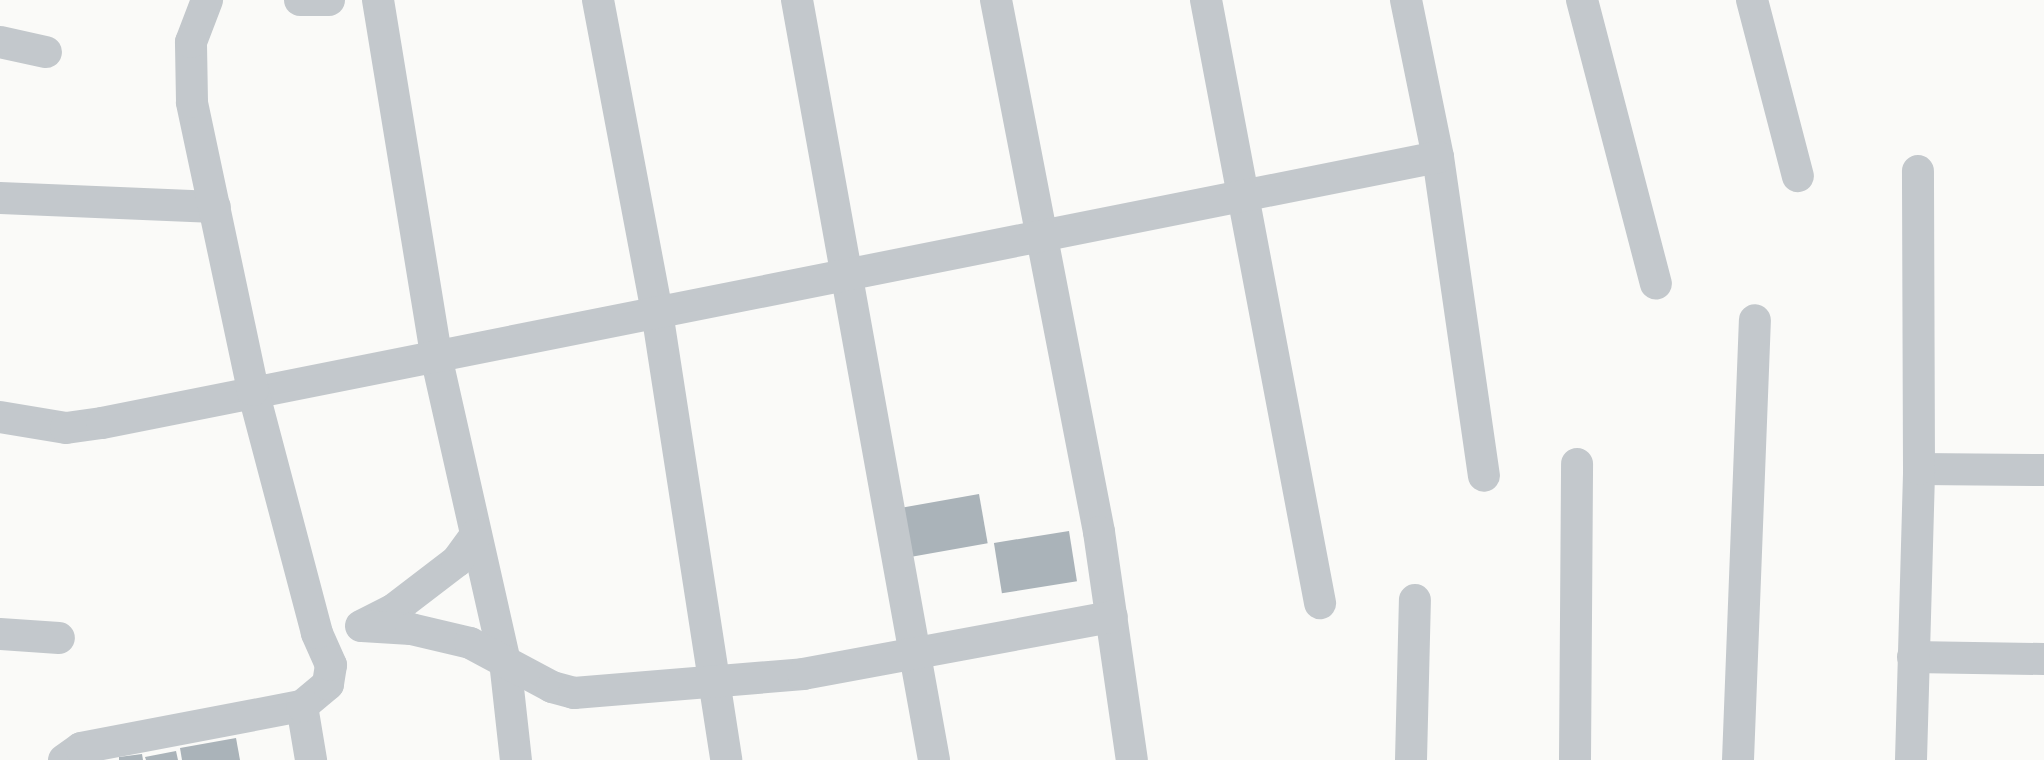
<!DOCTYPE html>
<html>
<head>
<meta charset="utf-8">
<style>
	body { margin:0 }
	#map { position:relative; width:2044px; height:760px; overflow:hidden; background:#fafaf8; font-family:Overpass,sans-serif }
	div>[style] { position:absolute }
	.building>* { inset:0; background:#aab3b9; transform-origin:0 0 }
	.minor>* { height:32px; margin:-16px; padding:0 16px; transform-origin:16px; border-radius:16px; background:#c3c8cc }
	span { translate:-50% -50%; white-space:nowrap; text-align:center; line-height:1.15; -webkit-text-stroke:8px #fff; paint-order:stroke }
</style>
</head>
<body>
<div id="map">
	<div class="building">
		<i style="left:979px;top:494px;width:50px;height:80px;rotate:80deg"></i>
		<i style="left:1069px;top:531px;width:51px;height:76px;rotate:81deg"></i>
		<i style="clip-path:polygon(236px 738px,240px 760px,182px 760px,180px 748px)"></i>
		<i style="clip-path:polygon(176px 751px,178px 760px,146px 760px,145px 757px)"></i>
		<i style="clip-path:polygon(142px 754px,143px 760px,119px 760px,119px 757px)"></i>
	</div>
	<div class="minor">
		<i style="left:300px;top:0;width:29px"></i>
		<i style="left:378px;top:0;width:361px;rotate:80.7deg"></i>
		<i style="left:436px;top:356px;width:313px;rotate:77.3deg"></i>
		<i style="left:505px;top:661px;width:100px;rotate:83.7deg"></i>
		<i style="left:598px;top:0;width:318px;rotate:79.3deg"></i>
		<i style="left:657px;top:312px;width:453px;rotate:81.2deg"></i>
		<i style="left:797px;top:0;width:772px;rotate:79.78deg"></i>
		<i style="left:996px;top:0;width:542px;rotate:79.04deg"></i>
		<i style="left:1099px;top:532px;width:230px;rotate:81.8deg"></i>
		<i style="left:1206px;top:0;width:614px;rotate:79.29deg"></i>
		<i style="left:1406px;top:0;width:160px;rotate:78.5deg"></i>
		<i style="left:1438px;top:157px;width:322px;rotate:81.8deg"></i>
		<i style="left:1582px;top:0;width:293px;rotate:75.4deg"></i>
		<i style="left:1752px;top:0;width:182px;rotate:75.4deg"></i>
		<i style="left:0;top:42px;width:47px;rotate:12.3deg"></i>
		<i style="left:0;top:198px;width:215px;rotate:2.4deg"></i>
		<i style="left:0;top:417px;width:67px;rotate:9.5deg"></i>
		<i style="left:66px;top:428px;width:36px;rotate:-8deg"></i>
		<i style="left:102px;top:423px;width:1362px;rotate:-11.26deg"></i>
		<i style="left:1919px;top:469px;width:125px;rotate:0.5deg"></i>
		<i style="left:361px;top:626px;width:36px;rotate:-27deg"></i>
		<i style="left:393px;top:610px;width:81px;rotate:-37.4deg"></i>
		<i style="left:457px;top:561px;width:32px;rotate:-54deg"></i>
		<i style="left:362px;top:626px;width:49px;rotate:3.5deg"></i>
		<i style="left:411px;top:629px;width:61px;rotate:13.3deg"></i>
		<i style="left:470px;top:643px;width:93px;rotate:28.2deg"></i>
		<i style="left:552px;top:687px;width:23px;rotate:15deg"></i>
		<i style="left:574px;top:693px;width:230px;rotate:-4.7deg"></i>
		<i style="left:803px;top:674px;width:314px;rotate:-10.5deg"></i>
		<i style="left:0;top:634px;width:59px;rotate:3.9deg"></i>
		<i style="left:1913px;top:657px;width:131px;rotate:0.9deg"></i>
		<i style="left:302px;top:706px;width:55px;rotate:80.5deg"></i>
		<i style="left:64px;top:760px;width:21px;rotate:-35deg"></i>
		<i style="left:81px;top:748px;width:225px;rotate:-10.8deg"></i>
		<i style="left:302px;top:706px;width:34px;rotate:-40deg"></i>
		<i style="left:328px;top:684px;width:19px;rotate:-81deg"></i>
		<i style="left:331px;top:665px;width:35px;rotate:-114deg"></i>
		<i style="left:317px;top:633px;width:251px;rotate:-104.8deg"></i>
		<i style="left:253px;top:390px;width:294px;rotate:-102deg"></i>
		<i style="left:192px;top:102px;width:60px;rotate:-91deg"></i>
		<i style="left:191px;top:42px;width:45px;rotate:-69.1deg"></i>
		<i style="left:1411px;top:760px;width:160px;rotate:-88.6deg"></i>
		<i style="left:1575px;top:760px;width:296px;rotate:-89.6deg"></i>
		<i style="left:1738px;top:760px;width:440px;rotate:-87.8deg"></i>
		<i style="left:1911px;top:760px;width:291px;rotate:-88.4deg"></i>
		<i style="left:1919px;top:469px;width:298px;rotate:-90.2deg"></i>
	</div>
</div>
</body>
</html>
